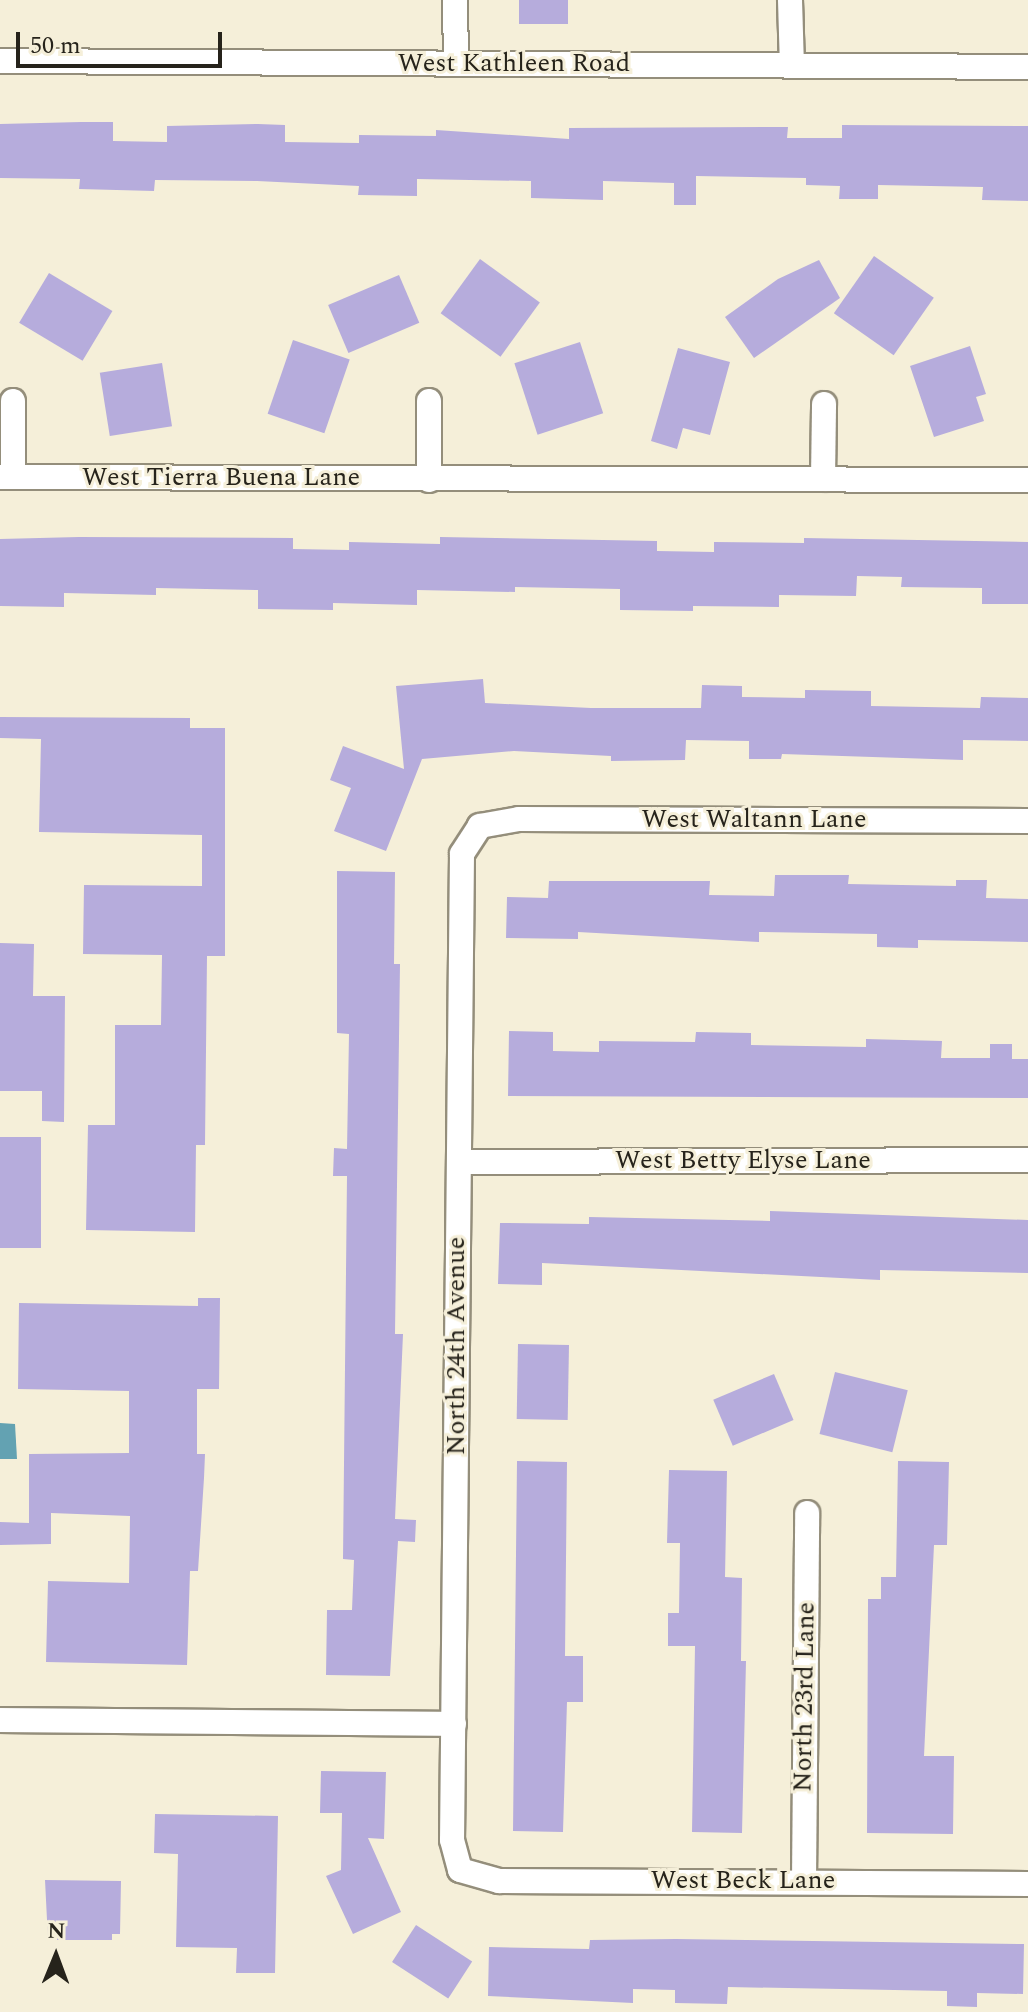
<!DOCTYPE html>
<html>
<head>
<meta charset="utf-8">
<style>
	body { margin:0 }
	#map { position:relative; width:1028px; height:2012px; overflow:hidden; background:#f5efd9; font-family:Spectral,serif }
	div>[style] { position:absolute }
	.water>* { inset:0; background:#63a2b2 }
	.building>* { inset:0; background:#b6acdc; transform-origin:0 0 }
	.roads { filter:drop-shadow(2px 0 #948e7b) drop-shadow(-2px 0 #948e7b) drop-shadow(0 2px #948e7b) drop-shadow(0 -2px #948e7b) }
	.street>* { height:24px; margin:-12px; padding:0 12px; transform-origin:12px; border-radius:12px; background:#fff }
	span { translate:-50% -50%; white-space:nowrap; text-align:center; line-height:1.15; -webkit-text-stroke:6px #f5efd9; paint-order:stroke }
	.street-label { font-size:26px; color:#26231b }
	.north { position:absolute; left:16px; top:1916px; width:80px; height:80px; -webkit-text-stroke:6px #f5efd9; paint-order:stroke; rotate:1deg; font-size:22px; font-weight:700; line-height:32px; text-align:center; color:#26231b }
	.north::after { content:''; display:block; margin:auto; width:28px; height:36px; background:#26231b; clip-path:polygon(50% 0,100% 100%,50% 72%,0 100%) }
	.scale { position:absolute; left:16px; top:32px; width:206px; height:36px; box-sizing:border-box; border:4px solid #26231b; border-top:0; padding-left:10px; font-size:24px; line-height:28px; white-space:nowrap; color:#26231b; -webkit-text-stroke:6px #f5efd9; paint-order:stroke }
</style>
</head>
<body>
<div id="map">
	<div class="water">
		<i style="clip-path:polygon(0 1423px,15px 1424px,17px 1459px,0 1459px)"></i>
	</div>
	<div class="building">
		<i style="left:519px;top:0;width:49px;height:24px"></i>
		<i style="clip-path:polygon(81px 122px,113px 122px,113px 141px,167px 142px,167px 126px,258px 124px,285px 125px,285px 142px,359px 143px,359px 135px,436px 136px,436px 130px,569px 139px,569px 128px,788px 127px,787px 138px,842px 138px,842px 125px,1028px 126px,1028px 201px,982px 200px,983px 187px,878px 185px,878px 199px,839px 199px,840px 186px,806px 185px,806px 178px,696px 176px,696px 205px,674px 205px,674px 183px,603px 181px,603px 200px,531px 198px,531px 181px,417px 179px,417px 196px,358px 195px,359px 186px,257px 181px,155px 180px,154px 191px,79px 189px,80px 179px,0 178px,0 124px)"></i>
		<i style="left:874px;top:256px;width:73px;height:70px;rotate:35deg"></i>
		<i style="left:480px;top:259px;width:74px;height:67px;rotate:36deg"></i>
		<i style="clip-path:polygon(819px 260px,840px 298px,754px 358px,725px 317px,778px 279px)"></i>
		<i style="left:49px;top:273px;width:74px;height:58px;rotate:31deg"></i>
		<i style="left:399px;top:275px;width:52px;height:77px;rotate:67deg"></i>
		<i style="left:293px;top:340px;width:60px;height:78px;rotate:19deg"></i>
		<i style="left:580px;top:342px;width:75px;height:69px;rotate:72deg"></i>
		<i style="clip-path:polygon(970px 346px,986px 394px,976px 397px,984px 421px,934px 437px,910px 366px)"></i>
		<i style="clip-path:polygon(678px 348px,730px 362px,710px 435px,683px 428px,677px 449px,651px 441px)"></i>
		<i style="left:162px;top:363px;width:64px;height:63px;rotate:81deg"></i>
		<i style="clip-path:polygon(79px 537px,293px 538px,293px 549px,349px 550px,349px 542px,440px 544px,440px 537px,657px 541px,657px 551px,714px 552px,714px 542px,804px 543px,804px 538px,1028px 542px,1028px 604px,982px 604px,982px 588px,901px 587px,902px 577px,857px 576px,856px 596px,779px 595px,779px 607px,693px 606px,693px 611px,620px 610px,620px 589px,515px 587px,515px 592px,417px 590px,417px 605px,333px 603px,333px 610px,258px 609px,258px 590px,156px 588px,156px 595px,64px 593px,64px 607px,0 606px,0 539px)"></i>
		<i style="clip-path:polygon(483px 679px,485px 703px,591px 708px,701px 708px,702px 685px,742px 686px,742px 697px,805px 698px,805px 690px,871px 691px,871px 706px,980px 708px,981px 697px,1028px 698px,1028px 741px,963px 740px,963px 760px,782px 754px,781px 759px,749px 759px,749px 741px,686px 740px,685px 760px,611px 761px,611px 756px,514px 751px,422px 759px,386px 851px,334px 831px,351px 788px,330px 780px,343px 746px,404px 769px,396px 686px)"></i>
		<i style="clip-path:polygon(0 717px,190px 718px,190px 728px,225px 728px,225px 956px,207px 956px,205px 1145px,196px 1145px,195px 1232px,86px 1230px,88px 1125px,115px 1125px,115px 1025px,161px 1025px,162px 955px,83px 954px,84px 885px,202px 886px,202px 835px,39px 832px,41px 739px,0 738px)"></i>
		<i style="clip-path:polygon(337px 871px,395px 872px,394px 964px,400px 964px,395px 1334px,403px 1334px,395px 1519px,416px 1520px,415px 1542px,398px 1541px,390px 1676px,326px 1675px,327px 1610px,352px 1610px,354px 1560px,343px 1559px,347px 1176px,333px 1176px,334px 1148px,347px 1149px,349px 1034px,337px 1033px)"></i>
		<i style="clip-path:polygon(775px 875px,849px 875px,848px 884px,956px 886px,956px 880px,987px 880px,986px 898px,1028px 899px,1028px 942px,918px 940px,918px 948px,877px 947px,877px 934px,759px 932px,759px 942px,578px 932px,578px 939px,506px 938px,507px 897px,548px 898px,549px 881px,710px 881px,709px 895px,774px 896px)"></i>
		<i style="clip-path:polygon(0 943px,34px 944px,33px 996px,65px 996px,64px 1122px,42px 1121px,42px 1091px,0 1091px)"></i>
		<i style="clip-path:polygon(509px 1031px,553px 1032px,553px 1051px,599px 1052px,599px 1041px,695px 1042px,696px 1032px,751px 1033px,751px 1045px,866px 1047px,866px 1039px,942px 1041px,941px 1058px,990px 1058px,990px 1044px,1012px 1044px,1012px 1059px,1028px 1059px,1028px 1098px,508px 1096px)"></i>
		<i style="left:0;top:1137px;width:41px;height:111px"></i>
		<i style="clip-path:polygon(770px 1211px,1028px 1220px,1028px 1273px,880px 1270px,880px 1280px,542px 1263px,542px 1285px,498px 1284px,500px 1223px,589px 1224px,589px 1217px,770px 1221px)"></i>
		<i style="clip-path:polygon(198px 1298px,220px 1298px,219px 1389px,197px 1389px,197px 1454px,205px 1454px,204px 1478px,198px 1571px,190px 1571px,187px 1665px,46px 1662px,48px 1581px,129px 1583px,130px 1516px,51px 1513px,51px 1544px,0 1545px,0 1522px,29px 1523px,29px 1454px,129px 1453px,129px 1391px,18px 1389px,19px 1303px,198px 1306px)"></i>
		<i style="left:518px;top:1344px;width:51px;height:75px;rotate:1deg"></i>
		<i style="left:835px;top:1372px;width:75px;height:64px;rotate:14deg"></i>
		<i style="left:774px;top:1374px;width:50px;height:66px;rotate:67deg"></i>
		<i style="clip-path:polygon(517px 1461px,567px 1462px,565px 1656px,583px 1656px,583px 1702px,567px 1702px,563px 1832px,513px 1831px)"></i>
		<i style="clip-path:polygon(898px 1461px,949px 1462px,947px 1545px,934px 1545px,924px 1756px,954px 1756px,953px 1834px,867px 1833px,868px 1599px,881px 1599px,881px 1577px,896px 1577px)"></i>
		<i style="clip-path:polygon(669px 1470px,727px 1471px,725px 1577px,742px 1578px,741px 1661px,746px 1661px,742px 1833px,692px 1832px,695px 1646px,668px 1646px,668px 1613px,679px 1613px,680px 1543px,667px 1543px)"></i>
		<i style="clip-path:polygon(321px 1771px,386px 1772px,384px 1839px,368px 1838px,401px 1912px,353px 1934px,326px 1876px,341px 1870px,342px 1813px,320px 1813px)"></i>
		<i style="clip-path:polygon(155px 1814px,278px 1816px,275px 1973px,236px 1973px,237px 1948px,176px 1947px,178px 1854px,154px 1853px)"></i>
		<i style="clip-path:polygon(45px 1880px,121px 1881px,120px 1934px,112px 1934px,112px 1940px,48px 1940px)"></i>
		<i style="left:416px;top:1925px;width:67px;height:44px;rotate:33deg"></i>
		<i style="clip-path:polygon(676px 1939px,1024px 1944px,1023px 1994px,977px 1993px,977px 2007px,947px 2006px,947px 1991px,728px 1987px,727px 2004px,675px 2003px,675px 1990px,633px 1989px,633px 2003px,488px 1996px,489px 1947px,589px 1949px,590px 1940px)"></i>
	</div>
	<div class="roads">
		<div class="street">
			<i style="left:455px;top:0;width:64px;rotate:89.1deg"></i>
			<i style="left:790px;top:0;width:66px;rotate:88.3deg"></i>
			<i style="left:0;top:61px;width:1028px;rotate:0.33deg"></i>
			<i style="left:13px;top:401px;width:76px;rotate:90deg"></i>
			<i style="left:429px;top:401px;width:79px;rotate:90deg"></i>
			<i style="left:0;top:477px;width:1028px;rotate:0.17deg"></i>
			<i style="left:823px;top:479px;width:75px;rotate:-89.2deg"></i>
			<i style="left:1028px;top:821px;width:509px;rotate:-179.77deg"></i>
			<i style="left:519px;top:819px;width:40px;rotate:170deg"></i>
			<i style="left:480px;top:826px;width:33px;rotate:123deg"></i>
			<i style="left:462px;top:854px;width:986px;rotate:90.58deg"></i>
			<i style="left:452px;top:1840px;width:31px;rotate:75deg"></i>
			<i style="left:460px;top:1870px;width:41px;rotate:15.8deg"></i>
			<i style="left:499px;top:1881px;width:529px;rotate:0.32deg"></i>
			<i style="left:459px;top:1162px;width:569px;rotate:-0.2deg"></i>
			<i style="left:0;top:1720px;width:454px;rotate:0.5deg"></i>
			<i style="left:804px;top:1881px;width:368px;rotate:-89.5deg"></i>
		</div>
	</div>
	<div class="street-label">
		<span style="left:514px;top:64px">West Kathleen Road</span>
		<span style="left:221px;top:478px">West Tierra Buena Lane</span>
		<span style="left:754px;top:820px">West Waltann Lane</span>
		<span style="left:743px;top:1161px">West Betty Elyse Lane</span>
		<span style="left:457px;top:1346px;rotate:-90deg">North 24th Avenue</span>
		<span style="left:805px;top:1697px;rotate:-89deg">North 23rd Lane</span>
		<span style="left:743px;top:1881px">West Beck Lane</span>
	</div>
	<div class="north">N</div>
	<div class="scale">50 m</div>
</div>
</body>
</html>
